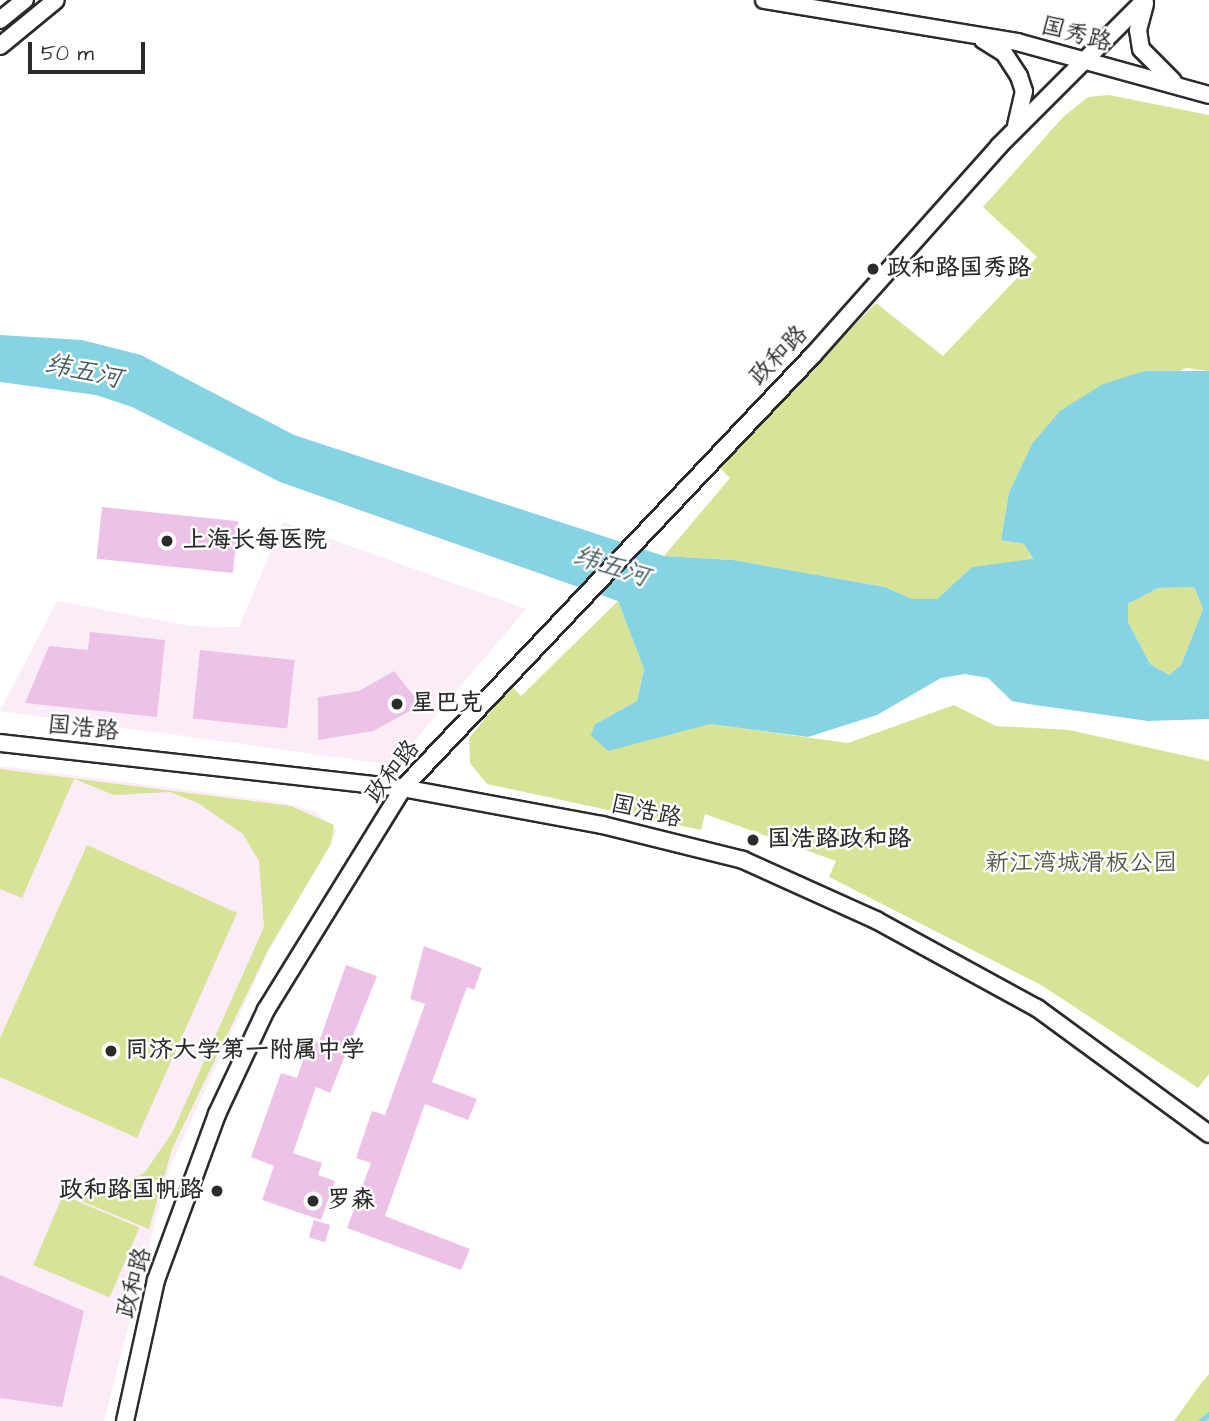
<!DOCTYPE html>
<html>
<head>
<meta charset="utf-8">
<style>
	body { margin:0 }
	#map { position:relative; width:1209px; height:1421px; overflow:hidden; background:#fff; font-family:"Architects Daughter","LXGW WenKai TC",sans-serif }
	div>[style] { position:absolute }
	.built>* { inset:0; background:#faedf8 }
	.green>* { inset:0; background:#d7e396; transform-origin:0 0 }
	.water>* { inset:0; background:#85d3e3 }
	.stream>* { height:4.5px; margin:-2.25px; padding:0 2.25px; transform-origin:2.25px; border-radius:2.25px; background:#85d3e3 }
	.building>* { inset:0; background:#edc2e7; transform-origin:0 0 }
	.roads { filter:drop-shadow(2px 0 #2b2b2b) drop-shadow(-2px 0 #2b2b2b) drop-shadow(0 2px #2b2b2b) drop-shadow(0 -2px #2b2b2b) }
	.minor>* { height:16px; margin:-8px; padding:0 8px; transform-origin:8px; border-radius:8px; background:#fff }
	.dots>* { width:19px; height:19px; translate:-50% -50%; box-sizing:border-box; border:4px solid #fff; border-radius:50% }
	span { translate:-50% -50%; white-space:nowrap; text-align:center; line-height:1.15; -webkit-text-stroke:5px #fff; paint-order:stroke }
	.street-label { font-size:24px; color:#2b2b2b }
	.poi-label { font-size:24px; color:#2b2b2b; font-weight:700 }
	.left { translate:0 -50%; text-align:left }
	.right { translate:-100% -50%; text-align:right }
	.park-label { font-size:24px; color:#565946 }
	.water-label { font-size:26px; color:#465d62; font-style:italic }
	.scale { position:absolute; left:28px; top:42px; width:117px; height:32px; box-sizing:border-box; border:4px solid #2b2b2b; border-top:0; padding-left:9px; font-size:21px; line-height:24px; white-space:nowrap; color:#2b2b2b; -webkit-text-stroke:5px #fff; paint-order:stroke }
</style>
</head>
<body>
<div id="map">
	<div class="built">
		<i style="clip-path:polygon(283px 522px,526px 609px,394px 765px,0 711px,57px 601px,191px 626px,239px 627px)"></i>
		<i style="clip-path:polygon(0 766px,280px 802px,316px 812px,337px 831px,268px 953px,169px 1169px,104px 1421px,0 1421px)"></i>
	</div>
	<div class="green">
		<i style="clip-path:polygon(1109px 95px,1209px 115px,1209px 371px,1186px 368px,1032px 444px,1009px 492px,1001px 540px,1024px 544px,1033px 560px,972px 567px,937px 599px,912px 599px,885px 587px,733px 560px,664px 556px,730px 478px,718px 466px,876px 303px,943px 356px,1037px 257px,983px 207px,1063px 117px,1088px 97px)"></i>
		<i style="clip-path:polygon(1194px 587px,1203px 609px,1181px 665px,1169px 675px,1150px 664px,1128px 622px,1128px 604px,1158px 588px)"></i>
		<i style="clip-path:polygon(618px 601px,644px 669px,637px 701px,595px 724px,710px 724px,848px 743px,954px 705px,996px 726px,1069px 730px,1209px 761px,1209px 1074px,1198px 1088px,1041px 985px,829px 877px,836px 861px,705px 814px,701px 830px,487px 784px,470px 763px,469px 738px,512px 686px,521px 696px)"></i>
		<i style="clip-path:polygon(0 769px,291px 806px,334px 825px,331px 844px,268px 950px,172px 1149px,149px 1229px,79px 1200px,80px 1193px,125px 1185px,145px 1172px,172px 1133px,264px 927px,259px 861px,243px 834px,198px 803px,170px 792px,114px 795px,74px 779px,22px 898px,0 889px)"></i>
		<i style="clip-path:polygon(87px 845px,237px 913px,137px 1138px,0 1077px,0 1038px)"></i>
		<i style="left:63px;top:1195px;width:83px;height:76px;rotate:23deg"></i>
		<i style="clip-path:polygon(1209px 1374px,1209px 1421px,1174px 1421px,1202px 1382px)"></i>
	</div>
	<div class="water">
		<i style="clip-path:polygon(evenodd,0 335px,82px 340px,141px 355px,294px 435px,664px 556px,733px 560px,885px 587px,912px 599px,937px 599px,972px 567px,1033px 559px,1024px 544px,1001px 540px,1009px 492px,1032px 444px,1060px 411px,1103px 384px,1145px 371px,1209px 371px,1209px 719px,1148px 721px,1028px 704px,1012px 701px,988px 678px,965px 674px,941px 678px,877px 715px,808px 737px,710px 724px,608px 751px,591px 735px,595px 724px,637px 701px,644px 669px,618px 601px,280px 482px,132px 407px,96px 395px,0 382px,0 335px,1194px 587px,1203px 609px,1181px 665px,1169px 675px,1150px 664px,1128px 622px,1128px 604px,1158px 588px,1194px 587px)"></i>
	</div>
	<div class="stream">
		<i style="left:1201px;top:1421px;width:11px;rotate:-41deg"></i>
	</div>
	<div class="building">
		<i style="left:102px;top:507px;width:137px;height:52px;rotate:6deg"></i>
		<i style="clip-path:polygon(90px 632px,165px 640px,157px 717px,25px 703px,49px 646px,88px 650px)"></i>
		<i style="left:200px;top:650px;width:95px;height:69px;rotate:6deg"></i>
		<i style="clip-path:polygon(394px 671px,421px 705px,373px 731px,318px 740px,318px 697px,359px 691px)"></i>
		<i style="clip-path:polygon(424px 946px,482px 968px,474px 990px,467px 987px,432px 1082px,477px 1099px,468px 1120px,425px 1104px,385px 1216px,470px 1249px,461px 1270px,347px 1228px,371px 1163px,356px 1158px,372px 1111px,385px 1115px,425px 1004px,410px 999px)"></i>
		<i style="clip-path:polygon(346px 965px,377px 976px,330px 1093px,316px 1087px,293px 1153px,322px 1163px,318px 1175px,335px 1181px,321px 1220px,262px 1200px,274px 1166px,251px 1157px,281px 1073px,297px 1078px,310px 1039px,319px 1042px)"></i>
		<i style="left:314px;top:1220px;width:17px;height:18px;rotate:17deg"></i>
		<i style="clip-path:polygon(0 1275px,84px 1311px,62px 1407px,0 1398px)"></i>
	</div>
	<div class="roads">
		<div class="minor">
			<i style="left:764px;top:0;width:256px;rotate:9.4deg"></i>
			<i style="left:1017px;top:42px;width:199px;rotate:15.4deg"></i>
			<i style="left:1145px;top:4px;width:27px;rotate:105deg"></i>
			<i style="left:1138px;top:30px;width:19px;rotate:81deg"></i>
			<i style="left:1141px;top:49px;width:45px;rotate:45deg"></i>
			<i style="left:0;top:20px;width:32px;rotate:-39deg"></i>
			<i style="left:983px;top:40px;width:25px;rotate:32deg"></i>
			<i style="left:1004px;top:53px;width:27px;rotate:57deg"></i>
			<i style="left:1019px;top:76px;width:16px;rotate:72deg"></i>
			<i style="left:1024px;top:91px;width:35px;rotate:103deg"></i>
			<i style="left:0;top:46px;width:72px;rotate:-39.4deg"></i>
			<i style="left:0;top:743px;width:406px;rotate:6.4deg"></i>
			<i style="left:403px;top:788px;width:202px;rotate:10.5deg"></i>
			<i style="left:602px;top:825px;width:145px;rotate:13.9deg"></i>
			<i style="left:743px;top:860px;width:146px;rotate:24.3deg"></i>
			<i style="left:876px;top:920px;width:183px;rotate:28.7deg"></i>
			<i style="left:1037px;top:1008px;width:213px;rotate:36.2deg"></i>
			<i style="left:125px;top:1421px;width:144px;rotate:-77.6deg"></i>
			<i style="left:156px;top:1280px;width:177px;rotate:-69.8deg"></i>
			<i style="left:217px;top:1114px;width:115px;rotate:-64.8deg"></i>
			<i style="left:266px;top:1010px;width:261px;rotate:-58.3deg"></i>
			<i style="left:403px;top:788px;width:596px;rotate:-46.56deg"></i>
			<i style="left:813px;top:355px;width:280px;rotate:-48.3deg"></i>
			<i style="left:999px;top:146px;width:206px;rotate:-45deg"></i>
		</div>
	</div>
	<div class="dots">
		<i style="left:873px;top:269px;background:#2b2b2b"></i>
		<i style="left:167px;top:541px;background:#2b2b2b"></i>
		<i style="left:397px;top:704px;background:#2b2b2b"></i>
		<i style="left:753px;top:840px;background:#2b2b2b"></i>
		<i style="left:111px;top:1051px;background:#2b2b2b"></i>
		<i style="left:217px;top:1191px;background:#2b2b2b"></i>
		<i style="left:313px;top:1201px;background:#2b2b2b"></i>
	</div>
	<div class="street-label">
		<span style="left:1076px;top:35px;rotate:15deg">国秀路</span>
		<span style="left:779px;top:356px;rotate:-46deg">政和路</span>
		<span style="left:83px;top:729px;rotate:6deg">国浩路</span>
		<span style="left:393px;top:772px;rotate:-52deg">政和路</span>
		<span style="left:646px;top:812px;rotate:13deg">国浩路</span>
		<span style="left:135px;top:1283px;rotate:-75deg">政和路</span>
	</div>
	<div class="poi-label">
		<span class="left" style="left:887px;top:269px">政和路国秀路</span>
		<span class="left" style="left:183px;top:541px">上海长每医院</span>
		<span class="left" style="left:411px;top:704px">星巴克</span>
		<span class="left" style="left:767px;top:840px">国浩路政和路</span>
		<span class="left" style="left:125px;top:1051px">同济大学第一附属中学</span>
		<span class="right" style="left:203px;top:1191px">政和路国帆路</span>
		<span class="left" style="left:327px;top:1201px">罗森</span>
	</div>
	<div class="park-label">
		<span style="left:1081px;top:864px">新江湾城滑板公园</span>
	</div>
	<div class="water-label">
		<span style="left:83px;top:372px;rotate:12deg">纬五河</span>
		<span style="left:611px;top:567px;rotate:18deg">纬五河</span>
	</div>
	<div class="scale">50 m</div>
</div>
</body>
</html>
